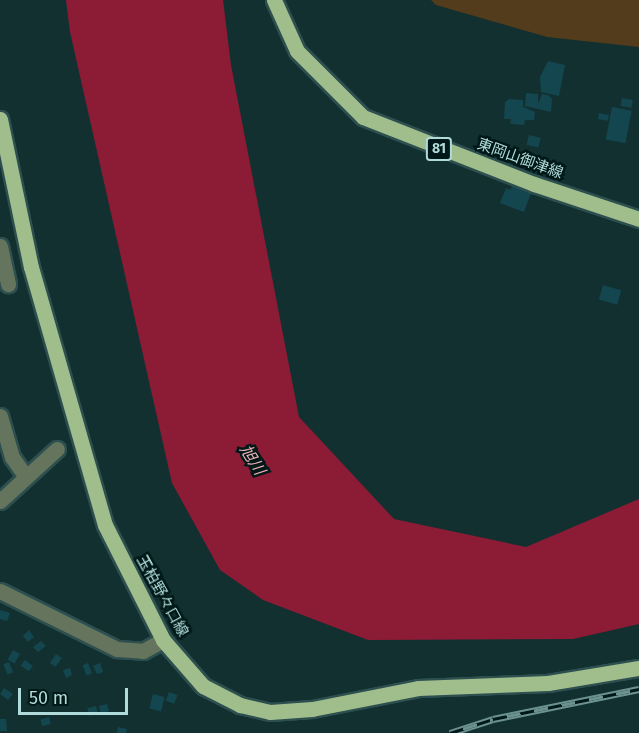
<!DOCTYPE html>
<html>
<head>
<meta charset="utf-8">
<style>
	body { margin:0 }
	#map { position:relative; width:639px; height:733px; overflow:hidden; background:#123030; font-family:"Fira Sans","Noto Sans JP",sans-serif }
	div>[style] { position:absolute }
	.green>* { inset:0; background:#533c1b }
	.water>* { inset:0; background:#8c1b35 }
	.building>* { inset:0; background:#144650; transform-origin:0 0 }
	.roads { filter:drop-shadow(2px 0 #2e4f4f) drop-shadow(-2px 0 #2e4f4f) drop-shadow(0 2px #2e4f4f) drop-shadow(0 -2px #2e4f4f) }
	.minor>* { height:15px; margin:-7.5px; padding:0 7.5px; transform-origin:7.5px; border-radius:7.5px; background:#65745c }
	.major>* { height:15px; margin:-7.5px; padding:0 7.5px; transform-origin:7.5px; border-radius:7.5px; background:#9fbe8b }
	.rail>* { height:7px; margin-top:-3.5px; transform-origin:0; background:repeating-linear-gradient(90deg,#001818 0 14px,#6b9190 0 28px); box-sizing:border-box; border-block:2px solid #6b9190 }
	span { translate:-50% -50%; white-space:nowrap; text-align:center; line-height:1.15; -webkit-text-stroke:5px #001818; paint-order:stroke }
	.shield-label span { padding:2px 4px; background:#001818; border:2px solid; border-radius:4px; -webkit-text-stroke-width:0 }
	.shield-label { font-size:14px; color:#b0dbda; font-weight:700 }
	.street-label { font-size:15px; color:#b0dbda }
	.water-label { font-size:16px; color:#edb0b5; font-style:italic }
	.scale { position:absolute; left:18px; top:688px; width:110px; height:27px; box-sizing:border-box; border:3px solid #b0dbda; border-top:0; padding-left:8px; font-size:18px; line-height:21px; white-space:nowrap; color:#b0dbda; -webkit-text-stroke:4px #001818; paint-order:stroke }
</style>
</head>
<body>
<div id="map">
	<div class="green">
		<i style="clip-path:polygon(431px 0,639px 0,639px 47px,547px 37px,436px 5px)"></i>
	</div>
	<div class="water">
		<i style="clip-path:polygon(66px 0,223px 0,231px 65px,299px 417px,394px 519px,526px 547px,639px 499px,639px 624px,573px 639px,368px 640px,263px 600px,220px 570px,172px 483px,70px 32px)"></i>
	</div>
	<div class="building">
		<i style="clip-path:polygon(548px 61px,565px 65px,559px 96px,541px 92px,540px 77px)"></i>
		<i style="clip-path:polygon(526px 93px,538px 94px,538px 104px,542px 94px,548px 95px,552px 99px,551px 112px,525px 106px)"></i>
		<i style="left:622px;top:98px;width:11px;height:8px;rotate:10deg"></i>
		<i style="clip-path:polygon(509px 99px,523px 100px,523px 107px,535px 112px,534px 120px,525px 120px,524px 125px,510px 124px,511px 119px,504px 119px,505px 102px)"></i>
		<i style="left:612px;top:107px;width:20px;height:33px;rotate:11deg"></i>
		<i style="left:599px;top:113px;width:10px;height:6px;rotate:11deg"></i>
		<i style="left:529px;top:135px;width:12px;height:10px;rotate:14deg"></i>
		<i style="clip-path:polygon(512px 186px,531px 193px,524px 212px,500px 203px,506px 188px,510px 190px)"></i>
		<i style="left:603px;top:285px;width:19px;height:15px;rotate:16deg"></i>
		<i style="clip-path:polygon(0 610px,10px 613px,7px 621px,0 619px)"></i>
		<i style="clip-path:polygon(29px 630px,34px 637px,28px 642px,23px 636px)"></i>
		<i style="clip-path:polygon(41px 641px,46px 646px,38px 652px,33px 647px)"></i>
		<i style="left:13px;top:650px;width:8px;height:11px;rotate:30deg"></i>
		<i style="left:56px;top:654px;width:7px;height:11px;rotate:34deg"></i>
		<i style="left:25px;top:660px;width:10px;height:7px;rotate:37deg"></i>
		<i style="left:9px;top:662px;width:11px;height:6px;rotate:68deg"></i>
		<i style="left:88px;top:663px;width:11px;height:6px;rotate:68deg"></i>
		<i style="clip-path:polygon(100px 663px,103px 672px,97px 674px,93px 666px)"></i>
		<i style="clip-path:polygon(70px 668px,72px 675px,66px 678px,63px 670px)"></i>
		<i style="clip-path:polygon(4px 688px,13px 694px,8px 700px,0 694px)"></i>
		<i style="clip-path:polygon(43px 689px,48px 694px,41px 701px,36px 697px)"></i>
		<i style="left:169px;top:692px;width:9px;height:9px;rotate:21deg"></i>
		<i style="left:153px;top:694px;width:12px;height:15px;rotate:14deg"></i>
		<i style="clip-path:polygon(107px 704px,109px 711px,101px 714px,99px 706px)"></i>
		<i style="left:96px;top:706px;width:8px;height:9px;rotate:76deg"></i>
		<i style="left:49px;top:717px;width:7px;height:9px;rotate:74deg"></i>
		<i style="clip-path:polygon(0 719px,6px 719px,7px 731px,0 731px)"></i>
		<i style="clip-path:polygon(118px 727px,127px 729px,126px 733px,117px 733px)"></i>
	</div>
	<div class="roads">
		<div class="minor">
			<i style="left:0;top:246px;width:39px;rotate:78deg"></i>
			<i style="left:0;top:416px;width:43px;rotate:73.7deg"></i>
			<i style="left:12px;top:457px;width:24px;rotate:55deg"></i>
			<i style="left:0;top:501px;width:77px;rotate:-42.4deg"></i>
			<i style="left:0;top:591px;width:131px;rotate:26.4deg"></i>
			<i style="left:117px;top:649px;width:26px;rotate:4deg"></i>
			<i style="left:143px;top:651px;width:23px;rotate:-29deg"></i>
		</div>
		<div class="major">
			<i style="left:274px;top:0;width:56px;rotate:65.7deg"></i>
			<i style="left:297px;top:51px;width:93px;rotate:45deg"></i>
			<i style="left:363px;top:117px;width:184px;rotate:21.4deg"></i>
			<i style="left:534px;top:184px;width:111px;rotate:18.4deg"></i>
			<i style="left:0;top:119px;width:151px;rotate:78.2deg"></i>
			<i style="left:31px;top:267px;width:268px;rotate:74deg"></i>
			<i style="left:105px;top:525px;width:129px;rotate:63.2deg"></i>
			<i style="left:163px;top:640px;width:61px;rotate:49deg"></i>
			<i style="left:203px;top:686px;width:42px;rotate:27.2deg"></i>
			<i style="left:240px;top:705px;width:31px;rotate:13deg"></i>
			<i style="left:270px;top:712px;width:42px;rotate:-4.1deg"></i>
			<i style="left:312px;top:709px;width:108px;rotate:-11.2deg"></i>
			<i style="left:418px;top:688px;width:130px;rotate:-2.2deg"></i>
			<i style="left:548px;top:683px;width:92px;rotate:-9.4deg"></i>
		</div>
	</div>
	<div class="rail">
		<i style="left:450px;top:733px;width:45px;rotate:-18deg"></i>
		<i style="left:493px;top:719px;width:149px;rotate:-11.6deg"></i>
	</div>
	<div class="shield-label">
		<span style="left:439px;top:149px">81</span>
	</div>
	<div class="street-label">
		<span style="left:520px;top:159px;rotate:20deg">東岡山御津線</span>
		<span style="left:162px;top:596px;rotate:61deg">玉柏野々口線</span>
	</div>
	<div class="water-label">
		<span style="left:252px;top:460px;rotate:58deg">旭川</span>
	</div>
	<div class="scale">50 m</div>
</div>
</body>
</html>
